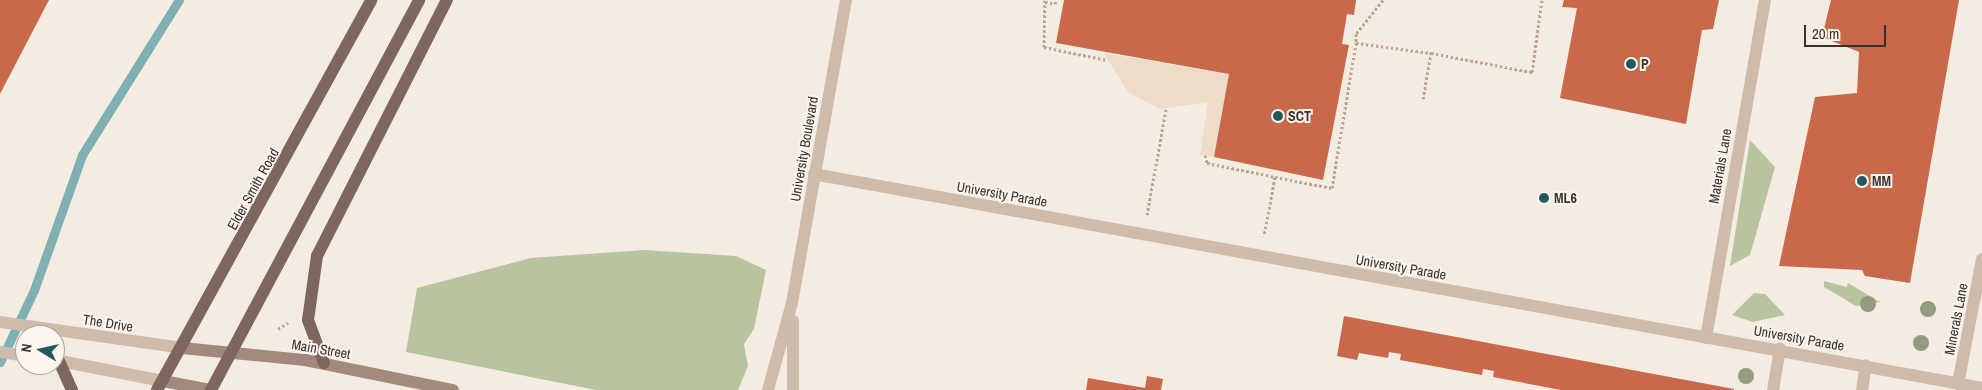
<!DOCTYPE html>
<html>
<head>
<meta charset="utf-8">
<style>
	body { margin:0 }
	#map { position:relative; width:1982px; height:390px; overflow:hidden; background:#f4ebe1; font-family:"Archivo Narrow",sans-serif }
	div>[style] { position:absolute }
	.green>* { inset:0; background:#b8c4a0 }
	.plaza>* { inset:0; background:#ecdcc8 }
	.stream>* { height:9px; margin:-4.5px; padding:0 4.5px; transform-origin:4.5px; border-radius:4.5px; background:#7fb0b2 }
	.building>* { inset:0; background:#c8694b }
	.path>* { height:3px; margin-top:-1.5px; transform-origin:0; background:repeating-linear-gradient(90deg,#b9a596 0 2.5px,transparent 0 5px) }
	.lane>* { height:12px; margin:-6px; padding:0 6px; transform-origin:6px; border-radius:6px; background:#cdbbac }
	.street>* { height:12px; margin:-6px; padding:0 6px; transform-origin:6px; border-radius:6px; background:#cdbbac }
	.secondary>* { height:12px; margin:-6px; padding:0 6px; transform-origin:6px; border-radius:6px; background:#a18a7d }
	.primary>* { height:12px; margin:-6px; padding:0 6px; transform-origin:6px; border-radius:6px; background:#7d675c }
	.trees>* { width:16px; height:16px; margin:-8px; border-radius:50%; background:#969b7f }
	.dots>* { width:14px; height:14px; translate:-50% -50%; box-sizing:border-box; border:2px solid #fbf5ee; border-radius:50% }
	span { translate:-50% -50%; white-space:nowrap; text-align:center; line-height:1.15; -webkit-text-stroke:4px #fbf5ee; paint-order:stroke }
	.poi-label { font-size:14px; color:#3b302b; font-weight:700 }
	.left { translate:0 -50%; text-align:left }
	.street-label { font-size:14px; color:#3b302b }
	.north { position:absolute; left:15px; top:325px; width:50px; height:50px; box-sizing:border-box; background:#fbf5ee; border:1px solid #aea6a0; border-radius:50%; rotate:279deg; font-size:14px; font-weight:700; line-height:20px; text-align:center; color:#3b302b }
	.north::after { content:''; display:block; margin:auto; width:18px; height:22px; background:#1f5a5e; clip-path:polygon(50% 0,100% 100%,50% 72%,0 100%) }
	.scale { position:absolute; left:1804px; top:25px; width:82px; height:22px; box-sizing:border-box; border:2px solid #3b302b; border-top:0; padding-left:6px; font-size:15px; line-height:18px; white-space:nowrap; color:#3b302b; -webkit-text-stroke:4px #fbf5ee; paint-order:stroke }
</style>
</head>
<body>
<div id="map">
	<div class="green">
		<i style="clip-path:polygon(1750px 140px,1775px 167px,1750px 255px,1730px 266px)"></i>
		<i style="clip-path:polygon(644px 250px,736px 256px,766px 270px,754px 329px,744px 344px,748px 366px,738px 390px,596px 390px,406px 352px,417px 288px,531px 258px)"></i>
		<i style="clip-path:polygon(1824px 281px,1847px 287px,1848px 283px,1880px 302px,1856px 306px,1824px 287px)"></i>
		<i style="clip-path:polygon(1754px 293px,1765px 294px,1785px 315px,1753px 322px,1732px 315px)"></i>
	</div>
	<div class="plaza">
		<i style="clip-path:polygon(1104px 53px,1229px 74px,1214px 157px,1200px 155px,1208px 102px,1160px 109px,1128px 92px)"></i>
	</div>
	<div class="stream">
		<i style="left:0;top:362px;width:80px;rotate:-64.7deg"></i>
		<i style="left:34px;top:290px;width:143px;rotate:-70.4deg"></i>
		<i style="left:82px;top:155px;width:183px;rotate:-58deg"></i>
	</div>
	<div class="building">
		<i style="clip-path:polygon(0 0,49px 0,0 94px)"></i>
		<i style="clip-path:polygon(1064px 0,1356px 0,1354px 15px,1347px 14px,1342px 44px,1349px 45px,1323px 180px,1214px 157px,1229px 74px,1056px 43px)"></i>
		<i style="clip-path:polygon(1564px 0,1719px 0,1713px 29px,1702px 30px,1686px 124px,1560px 98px,1577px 8px,1562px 7px)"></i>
		<i style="clip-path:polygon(1831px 0,1959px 0,1910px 283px,1865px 276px,1862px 270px,1779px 266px,1815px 97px,1857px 93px,1859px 52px,1822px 37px)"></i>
		<i style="clip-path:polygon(1344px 316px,1734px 389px,1734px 390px,1561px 390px,1493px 377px,1494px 371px,1483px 369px,1482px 375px,1400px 360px,1401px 354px,1389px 352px,1388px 358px,1359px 353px,1357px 360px,1337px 356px)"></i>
		<i style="clip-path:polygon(1147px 376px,1163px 379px,1161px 390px,1086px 390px,1088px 378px,1145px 388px)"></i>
	</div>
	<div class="path">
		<i style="left:1045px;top:0;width:47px;rotate:91.2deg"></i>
		<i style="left:1044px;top:47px;width:64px;rotate:11.7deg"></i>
		<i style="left:1383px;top:0;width:43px;rotate:128.5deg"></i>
		<i style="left:1356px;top:34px;width:9px;rotate:90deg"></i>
		<i style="left:1356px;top:43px;width:76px;rotate:7.6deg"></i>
		<i style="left:1045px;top:2px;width:10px;rotate:11deg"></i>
		<i style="left:1055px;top:4px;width:4px;rotate:-76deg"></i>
		<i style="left:1423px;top:99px;width:47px;rotate:-80.1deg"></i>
		<i style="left:1431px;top:53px;width:103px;rotate:10.7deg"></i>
		<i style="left:1532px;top:72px;width:73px;rotate:-82.1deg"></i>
		<i style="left:1205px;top:155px;width:8px;rotate:76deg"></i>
		<i style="left:1207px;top:163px;width:69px;rotate:11.6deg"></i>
		<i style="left:1275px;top:177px;width:60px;rotate:100.6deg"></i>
		<i style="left:1275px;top:177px;width:58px;rotate:10.9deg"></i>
		<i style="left:1332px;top:188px;width:147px;rotate:-80.6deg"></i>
		<i style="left:1147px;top:215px;width:108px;rotate:-79.8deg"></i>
		<i style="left:278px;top:329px;width:12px;rotate:-31deg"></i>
	</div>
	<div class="lane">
		<i style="left:793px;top:321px;width:69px;rotate:90deg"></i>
		<i style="left:1706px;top:338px;width:343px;rotate:-80.1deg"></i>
		<i style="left:1958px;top:384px;width:127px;rotate:-79.1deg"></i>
		<i style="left:768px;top:390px;width:90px;rotate:-74.6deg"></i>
		<i style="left:792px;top:303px;width:308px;rotate:-79.9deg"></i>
	</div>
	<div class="street">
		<i style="left:814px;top:174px;width:1187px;rotate:10.38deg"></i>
		<i style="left:0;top:322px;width:184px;rotate:8.1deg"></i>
		<i style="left:0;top:352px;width:25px;rotate:9deg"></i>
		<i style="left:55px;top:360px;width:110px;rotate:11deg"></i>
		<i style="left:1773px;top:390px;width:42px;rotate:-80.3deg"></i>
		<i style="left:1862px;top:390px;width:25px;rotate:-81deg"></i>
	</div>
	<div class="secondary">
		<i style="left:182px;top:348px;width:124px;rotate:5.6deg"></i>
		<i style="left:305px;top:360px;width:151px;rotate:11.5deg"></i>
		<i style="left:163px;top:381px;width:48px;rotate:10.8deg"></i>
	</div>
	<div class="primary">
		<i style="left:59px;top:361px;width:32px;rotate:66deg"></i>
		<i style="left:324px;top:363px;width:46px;rotate:-110.4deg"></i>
		<i style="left:308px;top:320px;width:65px;rotate:-82deg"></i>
		<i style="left:317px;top:256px;width:287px;rotate:-63.1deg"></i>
		<i style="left:157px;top:390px;width:445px;rotate:-61.2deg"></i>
		<i style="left:211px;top:390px;width:442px;rotate:-61.9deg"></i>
	</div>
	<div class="trees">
		<i style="left:1868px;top:304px"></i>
		<i style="left:1928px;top:309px"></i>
		<i style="left:1921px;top:343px"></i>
		<i style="left:1746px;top:376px"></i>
	</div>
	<div class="dots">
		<i style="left:1631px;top:64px;background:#1f5a5e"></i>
		<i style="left:1278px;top:116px;background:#1f5a5e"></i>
		<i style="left:1862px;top:181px;background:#1f5a5e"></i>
		<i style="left:1544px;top:198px;background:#1f5a5e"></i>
	</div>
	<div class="poi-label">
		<span class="left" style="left:1641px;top:64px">P</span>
		<span class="left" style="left:1288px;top:116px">SCT</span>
		<span class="left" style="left:1872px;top:181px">MM</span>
		<span class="left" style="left:1554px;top:198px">ML6</span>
	</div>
	<div class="street-label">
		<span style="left:804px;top:149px;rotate:-80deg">University Boulevard</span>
		<span style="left:1720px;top:166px;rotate:-80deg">Materials Lane</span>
		<span style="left:253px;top:189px;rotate:-61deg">Elder Smith Road</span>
		<span style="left:1002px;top:194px;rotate:10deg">University Parade</span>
		<span style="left:1401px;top:267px;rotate:10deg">University Parade</span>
		<span style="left:1956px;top:319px;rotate:-79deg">Minerals Lane</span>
		<span style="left:108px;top:323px;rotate:9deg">The Drive</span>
		<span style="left:1799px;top:338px;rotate:10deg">University Parade</span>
		<span style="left:321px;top:349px;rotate:10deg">Main Street</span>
	</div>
	<div class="north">N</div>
	<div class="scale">20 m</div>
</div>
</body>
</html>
